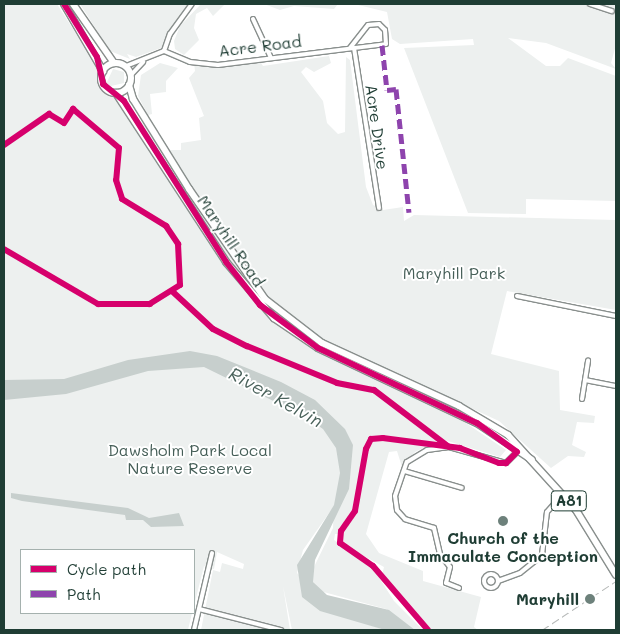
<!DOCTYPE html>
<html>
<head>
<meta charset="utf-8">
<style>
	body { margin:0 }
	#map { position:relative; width:620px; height:634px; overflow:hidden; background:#fff; font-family:Mali,sans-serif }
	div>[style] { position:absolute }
	.built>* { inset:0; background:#edf0ef }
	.water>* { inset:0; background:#c7cfcd }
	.roads { filter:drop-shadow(1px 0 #898f8d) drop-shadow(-1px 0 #898f8d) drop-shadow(0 1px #898f8d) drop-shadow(0 -1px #898f8d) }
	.street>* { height:4px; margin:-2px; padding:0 2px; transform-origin:2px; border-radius:2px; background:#fff }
	.street>.ring { margin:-2px; padding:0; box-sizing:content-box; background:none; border:4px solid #fff; border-radius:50% }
	.primary>* { height:6px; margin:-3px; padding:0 3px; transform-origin:3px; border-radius:3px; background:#fff }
	.primary>.ring { margin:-3px; padding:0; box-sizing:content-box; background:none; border:6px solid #fff; border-radius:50% }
	.rail>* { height:1px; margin-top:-0.5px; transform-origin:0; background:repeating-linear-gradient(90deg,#b6b9b8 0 8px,transparent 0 12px) }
	.quiet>* { height:5px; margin-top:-2.5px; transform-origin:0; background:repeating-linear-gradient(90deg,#8e44ad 0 10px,transparent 0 15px) }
	.cycleway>* { height:6px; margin:-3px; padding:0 3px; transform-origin:3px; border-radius:3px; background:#d6006c }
	.dots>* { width:14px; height:14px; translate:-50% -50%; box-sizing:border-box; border:2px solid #fff; border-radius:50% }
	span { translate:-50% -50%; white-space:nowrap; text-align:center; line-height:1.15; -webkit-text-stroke:4px #fff; paint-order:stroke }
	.shield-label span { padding:1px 4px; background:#fff; border:1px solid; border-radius:4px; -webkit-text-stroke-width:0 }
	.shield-label { font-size:15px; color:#1f3d34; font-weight:700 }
	.street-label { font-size:16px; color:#1f3d34 }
	.park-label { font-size:16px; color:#455e57 }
	.poi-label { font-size:16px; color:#1f3d34; font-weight:700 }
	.right { translate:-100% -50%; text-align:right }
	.water-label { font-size:18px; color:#4a625b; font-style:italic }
	.frame { position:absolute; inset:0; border:5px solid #1f3d34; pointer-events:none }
	.legend { position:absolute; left:20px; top:549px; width:175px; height:65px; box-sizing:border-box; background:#fff; border:1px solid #a5b1ae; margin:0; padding:6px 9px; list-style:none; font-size:15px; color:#1f3d34 }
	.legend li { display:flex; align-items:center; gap:10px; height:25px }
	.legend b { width:25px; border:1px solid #a5b1ae }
</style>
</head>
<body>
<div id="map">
	<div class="built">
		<i style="clip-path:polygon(4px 4px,57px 4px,107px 82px,113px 69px,124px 72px,124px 83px,111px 86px,165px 150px,181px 150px,181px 143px,201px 140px,199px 118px,204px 116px,189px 78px,195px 71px,194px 63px,259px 60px,263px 66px,329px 56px,331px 63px,314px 72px,306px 67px,301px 72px,323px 101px,327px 123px,338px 134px,345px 132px,346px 57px,350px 60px,366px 187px,373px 205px,383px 210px,403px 207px,404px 221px,414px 215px,616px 220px,616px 310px,507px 291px,491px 354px,559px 371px,560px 410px,595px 416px,594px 423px,577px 422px,572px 445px,586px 452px,584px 457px,568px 456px,551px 468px,499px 421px,384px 368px,506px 450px,500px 457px,441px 439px,415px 452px,402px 467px,397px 451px,389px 452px,366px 534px,379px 553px,423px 571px,423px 581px,481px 597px,474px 627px,478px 630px,430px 630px,400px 600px,382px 575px,384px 567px,344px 545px,339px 534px,335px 534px,334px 540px,371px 565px,394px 601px,423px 630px,415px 630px,386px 609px,320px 591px,313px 582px,313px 569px,333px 528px,334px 506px,303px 550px,297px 573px,339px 615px,385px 630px,292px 630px,283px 586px,290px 630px,201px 630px,213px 570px,220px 572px,222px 563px,243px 569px,244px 564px,217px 552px,214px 569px,204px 566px,194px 606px,194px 550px,21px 550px,21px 613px,192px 613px,188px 630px,4px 630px)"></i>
		<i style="clip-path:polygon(80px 4px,193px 4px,161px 48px,136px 57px,127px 54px,130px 59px,110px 51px)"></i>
		<i style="clip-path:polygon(201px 4px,225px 4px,213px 16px,207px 8px,196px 14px,194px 28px,199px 40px,184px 55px,175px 49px,174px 41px,180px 26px)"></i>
		<i style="clip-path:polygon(264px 4px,338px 4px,334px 9px,294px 6px,280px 10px)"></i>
		<i style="clip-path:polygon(354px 4px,616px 4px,616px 45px,611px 63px,616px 69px,546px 43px,508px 38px,546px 66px,560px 66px,568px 58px,616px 76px,616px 201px,526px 199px,526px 214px,468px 213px,404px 48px,474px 45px,473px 39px,400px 44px,392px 39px,387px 12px)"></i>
		<i style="clip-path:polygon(160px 63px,178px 68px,166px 81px,166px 92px,150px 94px,152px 114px,148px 115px,138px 96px,141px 75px)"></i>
	</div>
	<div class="water">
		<i style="clip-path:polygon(190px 351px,217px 356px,281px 382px,315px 400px,345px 429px,353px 445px,349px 489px,315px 560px,313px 582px,327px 595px,389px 610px,415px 630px,385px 630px,320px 611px,302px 597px,297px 565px,334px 505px,340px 473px,336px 448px,323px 429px,304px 416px,204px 367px,148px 371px,66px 394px,4px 400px,4px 380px,64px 379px,128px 360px)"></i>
		<i style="clip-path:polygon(11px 493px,128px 508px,149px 518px,179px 513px,184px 526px,151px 527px,143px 520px,126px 520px,125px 515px,22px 501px,11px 498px)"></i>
	</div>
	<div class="roads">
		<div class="street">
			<i style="left:590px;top:4px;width:23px;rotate:18deg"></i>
			<i style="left:253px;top:19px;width:43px;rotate:65.2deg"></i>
			<i style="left:354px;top:48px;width:162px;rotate:81.1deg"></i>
			<i style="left:164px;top:51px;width:28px;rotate:23deg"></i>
			<i style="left:190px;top:62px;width:28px;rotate:6deg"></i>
			<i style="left:218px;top:65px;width:169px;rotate:-7.1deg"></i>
			<i style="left:386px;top:44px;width:14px;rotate:-94deg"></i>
			<i style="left:385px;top:30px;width:8px;rotate:-135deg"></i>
			<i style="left:379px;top:24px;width:11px;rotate:175deg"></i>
			<i style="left:368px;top:25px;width:29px;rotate:128deg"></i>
			<i style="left:164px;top:51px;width:18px;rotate:-71deg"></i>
			<i style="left:170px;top:34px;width:37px;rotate:-54deg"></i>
			<i style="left:126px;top:66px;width:41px;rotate:-21.5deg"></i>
			<i style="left:131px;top:75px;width:18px;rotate:-47deg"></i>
			<i style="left:517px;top:296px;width:101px;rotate:11.4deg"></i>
			<i style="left:585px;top:380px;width:32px;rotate:11deg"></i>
			<i style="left:582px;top:399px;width:39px;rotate:-81deg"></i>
			<i style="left:404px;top:471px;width:60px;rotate:16.3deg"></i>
			<i class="ring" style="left:484px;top:574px;width:10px;height:10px"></i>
			<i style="left:498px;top:581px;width:23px;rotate:-20deg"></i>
			<i style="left:520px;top:573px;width:28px;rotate:-39deg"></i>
			<i style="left:542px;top:555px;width:43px;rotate:-83.4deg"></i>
			<i style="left:547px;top:512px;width:24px;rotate:-48deg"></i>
			<i style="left:459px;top:588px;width:14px;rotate:-159deg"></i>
			<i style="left:446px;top:583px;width:16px;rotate:-76deg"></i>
			<i style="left:450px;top:567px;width:16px;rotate:-128deg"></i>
			<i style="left:440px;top:554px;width:27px;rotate:-103deg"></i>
			<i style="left:434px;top:528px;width:30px;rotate:-163deg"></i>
			<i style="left:405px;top:519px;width:12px;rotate:-132deg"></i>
			<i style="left:397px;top:510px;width:14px;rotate:-98deg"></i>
			<i style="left:395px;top:496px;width:36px;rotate:-71deg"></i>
			<i style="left:407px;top:462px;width:23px;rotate:-31deg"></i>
			<i style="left:427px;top:450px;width:22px;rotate:-8deg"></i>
			<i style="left:449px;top:447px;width:59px;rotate:15.7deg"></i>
			<i style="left:506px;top:463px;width:18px;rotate:-45deg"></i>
			<i style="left:199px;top:609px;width:85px;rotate:14.4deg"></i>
			<i style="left:194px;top:630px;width:79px;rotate:-76.8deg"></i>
		</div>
		<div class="primary">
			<i style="left:64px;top:4px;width:78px;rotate:59.8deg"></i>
			<i style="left:73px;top:4px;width:72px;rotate:55.2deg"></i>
			<i class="ring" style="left:101px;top:63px;width:24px;height:24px"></i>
			<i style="left:129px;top:85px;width:15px;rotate:74deg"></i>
			<i style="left:133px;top:99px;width:106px;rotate:58.1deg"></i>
			<i style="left:189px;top:189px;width:134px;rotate:55.4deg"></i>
			<i style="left:265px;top:299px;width:72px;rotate:37.7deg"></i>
			<i style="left:322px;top:343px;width:151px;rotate:24.7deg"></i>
			<i style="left:459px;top:406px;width:57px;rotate:30.6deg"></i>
			<i style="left:508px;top:435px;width:101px;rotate:47.8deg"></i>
			<i style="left:576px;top:510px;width:76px;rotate:58.4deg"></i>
			<i style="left:116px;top:93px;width:202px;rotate:56.9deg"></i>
			<i style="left:226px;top:262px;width:74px;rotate:49.4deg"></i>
			<i style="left:274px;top:318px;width:53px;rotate:34.3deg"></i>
			<i style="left:318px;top:348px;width:176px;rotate:25.3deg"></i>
			<i style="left:477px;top:423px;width:66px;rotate:33.9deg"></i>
		</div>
	</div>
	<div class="rail">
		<i style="left:542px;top:630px;width:89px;rotate:-33.5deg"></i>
	</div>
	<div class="quiet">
		<i style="left:382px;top:45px;width:45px;rotate:83.7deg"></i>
		<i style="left:387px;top:90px;width:9px;rotate:-6deg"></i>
		<i style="left:396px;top:89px;width:124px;rotate:84deg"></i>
	</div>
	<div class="cycleway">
		<i style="left:64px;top:4px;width:62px;rotate:58.1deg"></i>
		<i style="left:97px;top:57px;width:28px;rotate:77deg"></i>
		<i style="left:103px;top:84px;width:27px;rotate:39deg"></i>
		<i style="left:124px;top:101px;width:191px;rotate:57.6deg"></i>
		<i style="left:226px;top:262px;width:55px;rotate:51.7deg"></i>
		<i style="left:260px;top:305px;width:72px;rotate:36.6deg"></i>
		<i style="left:318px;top:348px;width:176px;rotate:25.3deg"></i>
		<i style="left:477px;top:423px;width:49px;rotate:35.9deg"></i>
		<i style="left:517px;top:452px;width:16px;rotate:135deg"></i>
		<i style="left:506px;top:463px;width:7px;rotate:180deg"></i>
		<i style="left:499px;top:463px;width:42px;rotate:-159deg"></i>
		<i style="left:460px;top:448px;width:78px;rotate:-172.6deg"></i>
		<i style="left:383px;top:438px;width:12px;rotate:175deg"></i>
		<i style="left:371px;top:439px;width:11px;rotate:117deg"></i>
		<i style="left:366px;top:449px;width:63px;rotate:100.1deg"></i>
		<i style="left:355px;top:511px;width:24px;rotate:125deg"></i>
		<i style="left:341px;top:531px;width:12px;rotate:95deg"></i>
		<i style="left:340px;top:543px;width:40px;rotate:34.9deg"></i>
		<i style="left:373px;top:566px;width:84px;rotate:49.3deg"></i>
		<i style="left:4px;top:145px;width:55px;rotate:-34.6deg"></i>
		<i style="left:49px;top:114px;width:17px;rotate:31deg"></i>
		<i style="left:64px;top:123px;width:17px;rotate:-57deg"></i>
		<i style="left:73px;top:109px;width:60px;rotate:40.3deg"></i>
		<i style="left:119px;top:148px;width:32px;rotate:95deg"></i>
		<i style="left:116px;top:180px;width:20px;rotate:72deg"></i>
		<i style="left:122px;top:199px;width:52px;rotate:31.5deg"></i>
		<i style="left:166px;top:226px;width:22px;rotate:56deg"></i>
		<i style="left:178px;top:244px;width:41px;rotate:87.2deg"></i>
		<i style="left:180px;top:285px;width:36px;rotate:148deg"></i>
		<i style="left:150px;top:304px;width:52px;rotate:180deg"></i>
		<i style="left:98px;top:304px;width:109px;rotate:-149.7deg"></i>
		<i style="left:173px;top:292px;width:54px;rotate:42.8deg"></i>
		<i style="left:213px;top:329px;width:38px;rotate:27deg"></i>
		<i style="left:247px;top:346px;width:97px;rotate:22.3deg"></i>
		<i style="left:337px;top:383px;width:38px;rotate:11deg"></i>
		<i style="left:374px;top:390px;width:94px;rotate:37.2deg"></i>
	</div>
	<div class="dots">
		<i style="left:503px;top:521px;background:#6d817b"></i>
		<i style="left:590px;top:599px;background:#6d817b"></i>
	</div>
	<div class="shield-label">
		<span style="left:569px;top:501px">A81</span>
	</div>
	<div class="street-label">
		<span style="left:260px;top:46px;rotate:-7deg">Acre Road</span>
		<span style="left:377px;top:127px;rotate:82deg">Acre Drive</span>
		<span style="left:231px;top:241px;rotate:56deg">Maryhill Road</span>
	</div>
	<div class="park-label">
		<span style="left:454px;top:273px">Maryhill Park</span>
		<span style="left:190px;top:459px">Dawsholm Park Local<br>Nature Reserve</span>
	</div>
	<div class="poi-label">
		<span style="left:503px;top:547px">Church of the<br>Immaculate Conception</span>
		<span class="right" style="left:579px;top:599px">Maryhill</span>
	</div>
	<div class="water-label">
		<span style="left:276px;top:397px;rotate:29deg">River Kelvin</span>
	</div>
	<div class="frame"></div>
	<ul class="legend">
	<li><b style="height:6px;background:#d6006c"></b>Cycle path</li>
	<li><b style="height:6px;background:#8e44ad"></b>Path</li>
	</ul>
</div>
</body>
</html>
